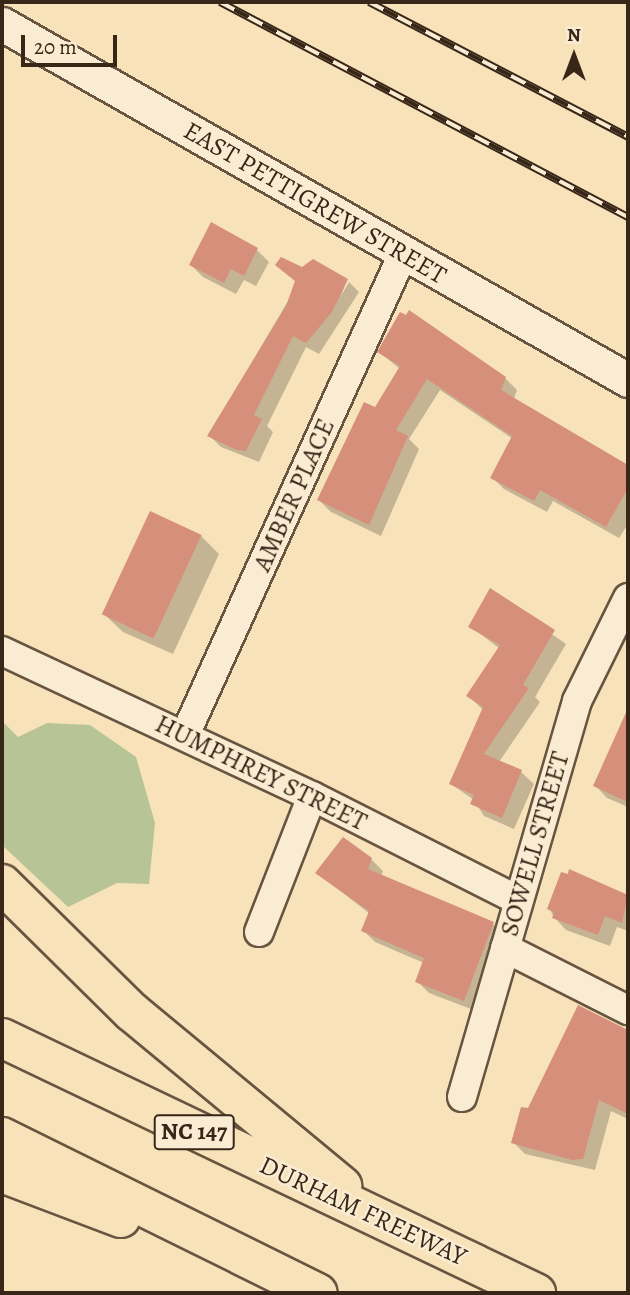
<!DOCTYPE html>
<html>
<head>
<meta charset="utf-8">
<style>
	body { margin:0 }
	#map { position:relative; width:630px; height:1295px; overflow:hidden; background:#f7e2ba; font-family:Alegreya,serif }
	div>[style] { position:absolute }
	.green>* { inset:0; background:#b7c495 }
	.shadow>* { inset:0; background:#0003 }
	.building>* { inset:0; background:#d68f7a; transform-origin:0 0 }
	.roads { filter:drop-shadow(2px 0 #685541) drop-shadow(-2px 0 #685541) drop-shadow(0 2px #685541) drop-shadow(0 -2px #685541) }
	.minor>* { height:28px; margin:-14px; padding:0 14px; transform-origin:14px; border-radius:14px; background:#faecd2 }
	.tertiary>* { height:33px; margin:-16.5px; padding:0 16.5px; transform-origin:16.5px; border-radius:16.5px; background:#faecd2 }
	.motorway>* { height:38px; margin:-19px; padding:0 19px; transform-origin:19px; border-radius:19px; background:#f7e2ba }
	.rail>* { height:8px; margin-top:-4px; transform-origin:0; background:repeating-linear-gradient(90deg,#faecd2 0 16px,#382619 0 32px); box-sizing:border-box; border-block:2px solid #382619 }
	span { translate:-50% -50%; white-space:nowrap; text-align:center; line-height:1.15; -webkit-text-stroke:5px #faecd2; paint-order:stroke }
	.shield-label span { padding:2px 5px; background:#faecd2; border:2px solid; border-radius:5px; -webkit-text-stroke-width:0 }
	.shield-label { font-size:24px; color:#382619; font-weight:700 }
	.street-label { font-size:26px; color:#382619 }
	.frame { position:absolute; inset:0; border:4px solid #382619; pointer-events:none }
	.north { position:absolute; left:539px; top:21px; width:70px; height:70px; -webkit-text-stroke:5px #faecd2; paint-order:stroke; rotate:0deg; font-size:19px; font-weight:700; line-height:28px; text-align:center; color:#382619 }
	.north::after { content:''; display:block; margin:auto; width:24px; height:32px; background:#382619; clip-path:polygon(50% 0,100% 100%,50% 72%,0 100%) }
	.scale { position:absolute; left:21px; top:35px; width:96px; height:32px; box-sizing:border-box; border:4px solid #382619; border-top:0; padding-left:9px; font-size:21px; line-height:24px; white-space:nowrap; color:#382619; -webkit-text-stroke:5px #faecd2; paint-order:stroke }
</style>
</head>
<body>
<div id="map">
	<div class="green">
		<i style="clip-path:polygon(2px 721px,18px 737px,47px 723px,90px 725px,136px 757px,155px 823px,149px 884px,117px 883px,68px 907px,2px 845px)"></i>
	</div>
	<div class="shadow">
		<i style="clip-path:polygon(257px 250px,269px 262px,256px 286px,244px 280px,236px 294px,203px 277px,191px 265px)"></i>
		<i style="clip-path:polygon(278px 265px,347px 280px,341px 296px,349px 282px,359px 292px,319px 354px,306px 347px,267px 426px,273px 432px,259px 462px,221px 447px,209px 435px,295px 289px,296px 282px)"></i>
		<i style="clip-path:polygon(379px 352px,505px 378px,517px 390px,514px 399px,628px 467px,628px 524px,619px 538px,553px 501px,547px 512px,504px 489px,492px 477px,513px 439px,440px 390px,409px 439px,419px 449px,381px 536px,331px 512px,319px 500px,400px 369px)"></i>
		<i style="clip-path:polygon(151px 513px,201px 536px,219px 554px,173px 654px,123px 632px,105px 615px)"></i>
		<i style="clip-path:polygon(491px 591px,566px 644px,535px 697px,540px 702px,499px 762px,521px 772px,534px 784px,514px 829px,484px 816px,474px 800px,451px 784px,483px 710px,468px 695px,500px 649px,470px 626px)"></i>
		<i style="clip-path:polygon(615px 742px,628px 748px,628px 807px,607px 798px,595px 785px)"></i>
		<i style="clip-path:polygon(371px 859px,383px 871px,381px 876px,493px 924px,505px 936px,476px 1011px,429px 993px,417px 981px,424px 963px,375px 942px,363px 930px,370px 914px,317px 873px)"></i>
		<i style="clip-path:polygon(570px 871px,628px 897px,628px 931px,617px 927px,610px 946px,566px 930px,554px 917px,549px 908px)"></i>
		<i style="clip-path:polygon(579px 1008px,628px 1033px,628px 1119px,611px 1111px,595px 1170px,525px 1154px,513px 1142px)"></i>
	</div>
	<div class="building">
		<i style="clip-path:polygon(211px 222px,258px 248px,244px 276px,231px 269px,224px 283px,189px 265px)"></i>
		<i style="clip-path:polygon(281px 257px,302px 267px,313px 259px,348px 279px,332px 312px,306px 343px,293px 336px,254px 415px,262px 419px,246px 451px,237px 450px,207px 436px,286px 306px,295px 281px,275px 265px)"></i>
		<i style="clip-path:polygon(409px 310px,506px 377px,501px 390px,628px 465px,628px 488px,606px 527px,540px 490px,534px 501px,490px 478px,512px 436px,427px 379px,396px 430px,408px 436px,369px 525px,317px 500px,364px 402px,375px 407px,400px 366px,377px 352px,400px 312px,406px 315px)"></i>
		<i style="left:150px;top:511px;width:57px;height:114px;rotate:25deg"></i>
		<i style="clip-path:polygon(490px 588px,555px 630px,523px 685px,529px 688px,484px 754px,522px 770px,502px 818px,470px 804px,474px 795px,449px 784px,483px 707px,466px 696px,500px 645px,468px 627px)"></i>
		<i style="clip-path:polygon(628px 708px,628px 802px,593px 786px)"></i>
		<i style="clip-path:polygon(343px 837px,372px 858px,368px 869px,494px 922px,464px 1001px,415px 982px,424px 958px,361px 931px,369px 911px,315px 873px)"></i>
		<i style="clip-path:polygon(569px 869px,628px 895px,622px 923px,605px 916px,598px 935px,552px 918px,554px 912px,547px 909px,561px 872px,568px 874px)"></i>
		<i style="clip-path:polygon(578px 1005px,628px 1030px,628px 1114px,599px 1100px,583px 1159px,572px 1160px,511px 1143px,521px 1107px,528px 1108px)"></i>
	</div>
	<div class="roads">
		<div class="minor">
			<i style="left:2px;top:651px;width:342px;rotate:25.1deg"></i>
			<i style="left:312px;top:796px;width:231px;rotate:26.8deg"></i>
			<i style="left:185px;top:735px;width:528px;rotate:-65.62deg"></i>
			<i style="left:259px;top:932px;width:146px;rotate:-68.7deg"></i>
			<i style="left:505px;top:948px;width:138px;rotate:26.8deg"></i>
			<i style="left:462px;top:1097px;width:412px;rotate:-73.8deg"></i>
			<i style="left:577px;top:701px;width:115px;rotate:-63.7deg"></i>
		</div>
		<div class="tertiary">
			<i style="left:2px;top:24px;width:720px;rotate:29.63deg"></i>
		</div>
		<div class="motorway">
			<i style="left:2px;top:884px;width:182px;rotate:44.6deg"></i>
			<i style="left:132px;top:1012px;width:273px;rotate:39.6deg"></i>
			<i style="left:2px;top:1038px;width:592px;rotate:25.53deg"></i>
			<i style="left:2px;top:1137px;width:352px;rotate:26.3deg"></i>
			<i style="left:2px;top:1173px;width:127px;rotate:20.7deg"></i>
		</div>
	</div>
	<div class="rail">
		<i style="left:220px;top:2px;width:461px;rotate:27.8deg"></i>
		<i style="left:369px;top:2px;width:292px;rotate:27.5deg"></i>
	</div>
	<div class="shield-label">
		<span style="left:194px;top:1132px">NC 147</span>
	</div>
	<div class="street-label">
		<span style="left:315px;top:203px;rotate:30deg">EAST PETTIGREW STREET</span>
		<span style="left:294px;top:495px;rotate:-66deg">AMBER PLACE</span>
		<span style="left:261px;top:773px;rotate:26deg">HUMPHREY STREET</span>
		<span style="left:535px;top:844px;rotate:-74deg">SOWELL STREET</span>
		<span style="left:363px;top:1211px;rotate:25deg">DURHAM FREEWAY</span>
	</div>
	<div class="frame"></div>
	<div class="north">N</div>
	<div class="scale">20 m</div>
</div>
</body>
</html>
